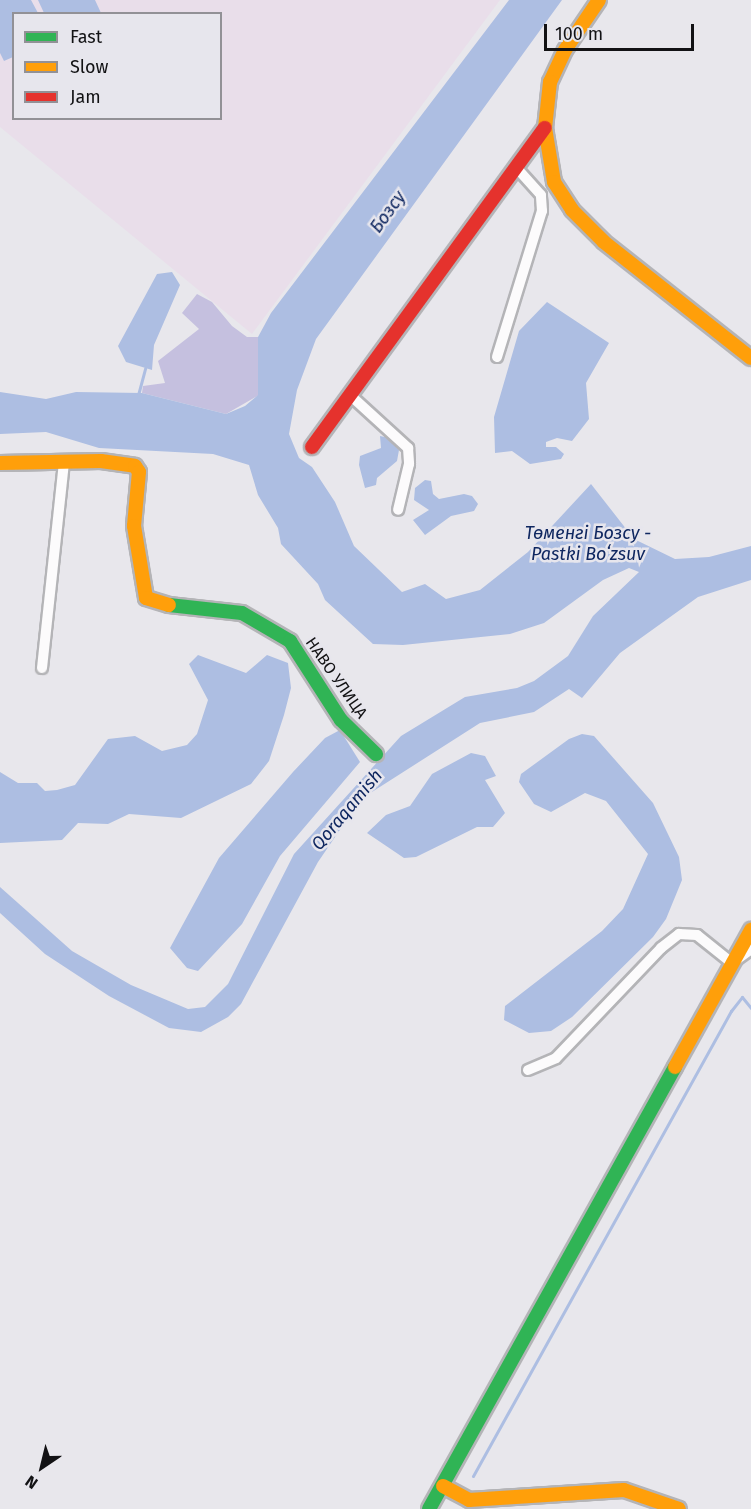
<!DOCTYPE html>
<html>
<head>
<meta charset="utf-8">
<style>
	body { margin:0 }
	#map { position:relative; width:751px; height:1509px; overflow:hidden; background:#e8e7ec; font-family:"Fira Sans",sans-serif }
	div>[style] { position:absolute }
	.industrial>* { inset:0; background:#e9deea }
	.forest>* { inset:0; background:#c5c0df }
	.water>* { inset:0; background:#adbee2 }
	.stream>* { height:3px; margin:-1.5px; padding:0 1.5px; transform-origin:1.5px; border-radius:1.5px; background:#adbee2 }
	.roads { filter:drop-shadow(2px 0 #b4b4b7) drop-shadow(-2px 0 #b4b4b7) drop-shadow(0 2px #b4b4b7) drop-shadow(0 -2px #b4b4b7) }
	.street>* { height:10px; margin:-5px; padding:0 5px; transform-origin:5px; border-radius:5px; background:#fcfbfc }
	.fast>* { height:14px; margin:-7px; padding:0 7px; transform-origin:7px; border-radius:7px; background:#30b455 }
	.slow>* { height:14px; margin:-7px; padding:0 7px; transform-origin:7px; border-radius:7px; background:#ff9f0a }
	.jam>* { height:14px; margin:-7px; padding:0 7px; transform-origin:7px; border-radius:7px; background:#e5322d }
	span { translate:-50% -50%; white-space:nowrap; text-align:center; line-height:1.15; -webkit-text-stroke:5px #e7e6ed; paint-order:stroke }
	.street-label { font-size:16px; color:#121214 }
	.water-label { font-size:18px; color:#0f2760; font-style:italic }
	.legend { position:absolute; left:12px; top:12px; width:210px; height:108px; box-sizing:border-box; background:#e7e6ed; border:2px solid #929196; margin:0; padding:8px 10px; list-style:none; font-size:18px; color:#121214 }
	.legend li { display:flex; align-items:center; gap:12px; height:30px }
	.legend b { width:30px; border:2px solid #929196 }
	.north { position:absolute; left:12px; top:1437px; width:60px; height:60px; -webkit-text-stroke:4px #e7e6ed; paint-order:stroke; rotate:215deg; font-size:16px; font-weight:700; line-height:24px; text-align:center; color:#121214 }
	.north::after { content:''; display:block; margin:auto; width:21px; height:27px; background:#121214; clip-path:polygon(50% 0,100% 100%,50% 72%,0 100%) }
	.scale { position:absolute; left:544px; top:24px; width:150px; height:27px; box-sizing:border-box; border:3px solid #121214; border-top:0; padding-left:8px; font-size:18px; line-height:21px; white-space:nowrap; color:#121214; -webkit-text-stroke:4px #e7e6ed; paint-order:stroke }
</style>
</head>
<body>
<div id="map">
	<div class="industrial">
		<i style="clip-path:polygon(evenodd,0 0,500px 0,252px 334px,0 127px,0 0,14px 14px,220px 14px,220px 118px,14px 118px,14px 14px)"></i>
	</div>
	<div class="forest">
		<i style="clip-path:polygon(197px 294px,212px 302px,232px 326px,247px 337px,258px 337px,259px 395px,226px 414px,142px 393px,143px 386px,165px 383px,158px 361px,199px 329px,182px 313px)"></i>
	</div>
	<div class="water">
		<i style="clip-path:polygon(0 0,31px 0,38px 13px,14px 14px,13px 57px,4px 61px,0 53px)"></i>
		<i style="clip-path:polygon(38px 0,95px 0,101px 13px,44px 13px)"></i>
		<i style="clip-path:polygon(509px 0,562px 0,316px 339px,297px 390px,289px 434px,299px 458px,312px 467px,335px 502px,354px 546px,402px 592px,425px 584px,446px 599px,480px 590px,528px 552px,591px 484px,634px 539px,675px 559px,709px 557px,751px 546px,751px 580px,698px 597px,620px 653px,582px 698px,569px 689px,534px 712px,480px 723px,361px 799px,318px 862px,241px 1004px,228px 1017px,201px 1032px,169px 1028px,109px 996px,45px 954px,0 913px,0 887px,72px 951px,131px 985px,188px 1009px,205px 1007px,228px 984px,294px 854px,401px 736px,465px 697px,517px 688px,534px 681px,568px 656px,593px 616px,639px 572px,629px 568px,603px 580px,544px 623px,510px 634px,403px 645px,373px 644px,325px 600px,318px 584px,281px 544px,278px 528px,258px 495px,249px 465px,213px 454px,99px 448px,46px 432px,0 434px,0 392px,46px 399px,76px 392px,142px 393px,226px 414px,245px 406px,258px 395px,258px 337px,271px 313px)"></i>
		<i style="clip-path:polygon(172px 272px,180px 285px,154px 345px,152px 370px,126px 362px,118px 346px,157px 274px)"></i>
		<i style="clip-path:polygon(547px 302px,609px 343px,586px 383px,589px 419px,572px 441px,557px 438px,546px 442px,546px 447px,556px 447px,564px 454px,561px 459px,530px 464px,512px 451px,495px 453px,494px 417px,519px 331px)"></i>
		<i style="clip-path:polygon(380px 436px,389px 438px,399px 450px,397px 461px,377px 478px,376px 485px,365px 488px,359px 465px,360px 456px,381px 448px)"></i>
		<i style="clip-path:polygon(425px 480px,431px 481px,433px 494px,439px 499px,464px 494px,472px 496px,478px 504px,474px 511px,451px 516px,425px 535px,413px 520px,429px 510px,414px 500px,415px 488px)"></i>
		<i style="clip-path:polygon(198px 655px,246px 673px,267px 655px,288px 663px,291px 688px,284px 715px,269px 761px,251px 784px,181px 818px,129px 814px,108px 824px,78px 823px,62px 840px,0 843px,0 772px,18px 783px,37px 783px,45px 791px,57px 790px,75px 785px,108px 739px,135px 736px,162px 751px,187px 745px,197px 734px,208px 700px,189px 664px)"></i>
		<i style="clip-path:polygon(340px 730px,360px 762px,280px 856px,242px 924px,198px 971px,187px 968px,170px 948px,219px 858px,293px 772px,325px 738px)"></i>
		<i style="clip-path:polygon(582px 734px,594px 736px,653px 803px,679px 857px,682px 880px,666px 919px,653px 937px,572px 1017px,551px 1031px,529px 1033px,504px 1020px,505px 1006px,602px 931px,623px 909px,648px 854px,606px 801px,585px 793px,551px 812px,534px 804px,519px 782px,521px 774px,569px 739px)"></i>
		<i style="clip-path:polygon(471px 753px,485px 756px,496px 776px,485px 780px,505px 813px,493px 827px,477px 827px,416px 857px,404px 858px,367px 833px,386px 815px,410px 806px,432px 774px)"></i>
	</div>
	<div class="stream">
		<i style="left:138px;top:395px;width:28px;rotate:-75deg"></i>
		<i style="left:473px;top:1476px;width:532px;rotate:-60.98deg"></i>
		<i style="left:731px;top:1011px;width:18px;rotate:-52deg"></i>
		<i style="left:742px;top:997px;width:14px;rotate:51deg"></i>
	</div>
	<div class="roads">
		<div class="street">
			<i style="left:497px;top:357px;width:153px;rotate:-72.9deg"></i>
			<i style="left:542px;top:211px;width:16px;rotate:-94deg"></i>
			<i style="left:541px;top:195px;width:39px;rotate:-132deg"></i>
			<i style="left:350px;top:395px;width:79px;rotate:42.4deg"></i>
			<i style="left:408px;top:448px;width:16px;rotate:86deg"></i>
			<i style="left:409px;top:464px;width:47px;rotate:103.4deg"></i>
			<i style="left:42px;top:668px;width:206px;rotate:-83.9deg"></i>
			<i style="left:528px;top:1070px;width:30px;rotate:-23deg"></i>
			<i style="left:556px;top:1058px;width:152px;rotate:-46.3deg"></i>
			<i style="left:661px;top:948px;width:23px;rotate:-38deg"></i>
			<i style="left:679px;top:934px;width:18px;rotate:3deg"></i>
			<i style="left:697px;top:935px;width:45px;rotate:38.7deg"></i>
			<i style="left:732px;top:963px;width:24px;rotate:-36deg"></i>
		</div>
		<div class="fast">
			<i style="left:169px;top:605px;width:73px;rotate:6.3deg"></i>
			<i style="left:242px;top:613px;width:56px;rotate:30.3deg"></i>
			<i style="left:290px;top:641px;width:94px;rotate:57.2deg"></i>
			<i style="left:341px;top:720px;width:49px;rotate:44.2deg"></i>
			<i style="left:429px;top:1509px;width:506px;rotate:-60.9deg"></i>
		</div>
		<div class="slow">
			<i style="left:599px;top:0;width:60px;rotate:124.2deg"></i>
			<i style="left:565px;top:50px;width:35px;rotate:115deg"></i>
			<i style="left:550px;top:82px;width:46px;rotate:96.2deg"></i>
			<i style="left:545px;top:128px;width:55px;rotate:80.5deg"></i>
			<i style="left:554px;top:182px;width:33px;rotate:57deg"></i>
			<i style="left:572px;top:210px;width:45px;rotate:45deg"></i>
			<i style="left:604px;top:242px;width:187px;rotate:38.3deg"></i>
			<i style="left:0;top:463px;width:101px;rotate:-1.1deg"></i>
			<i style="left:101px;top:461px;width:34px;rotate:8deg"></i>
			<i style="left:135px;top:466px;width:7px;rotate:56deg"></i>
			<i style="left:139px;top:472px;width:54px;rotate:95.3deg"></i>
			<i style="left:134px;top:526px;width:73px;rotate:80.5deg"></i>
			<i style="left:146px;top:598px;width:24px;rotate:17deg"></i>
			<i style="left:675px;top:1067px;width:157px;rotate:-61deg"></i>
			<i style="left:443px;top:1486px;width:30px;rotate:28deg"></i>
			<i style="left:469px;top:1500px;width:155px;rotate:-3.7deg"></i>
			<i style="left:624px;top:1490px;width:58px;rotate:19.1deg"></i>
		</div>
		<div class="jam">
			<i style="left:312px;top:447px;width:395px;rotate:-53.9deg"></i>
		</div>
	</div>
	<div class="street-label">
		<span style="left:336px;top:678px;rotate:55deg">НАВО УЛИЦА</span>
	</div>
	<div class="water-label">
		<span style="left:388px;top:212px;rotate:-54deg">Бозсу</span>
		<span style="left:588px;top:544px">Төменгі Бозсу -<br>Pastki Boʻzsuv</span>
		<span style="left:347px;top:810px;rotate:-50deg">Qoraqamish</span>
	</div>
	<ul class="legend">
	<li><b style="height:8px;background:#30b455"></b>Fast</li>
	<li><b style="height:8px;background:#ff9f0a"></b>Slow</li>
	<li><b style="height:8px;background:#e5322d"></b>Jam</li>
	</ul>
	<div class="north">N</div>
	<div class="scale">100 m</div>
</div>
</body>
</html>
